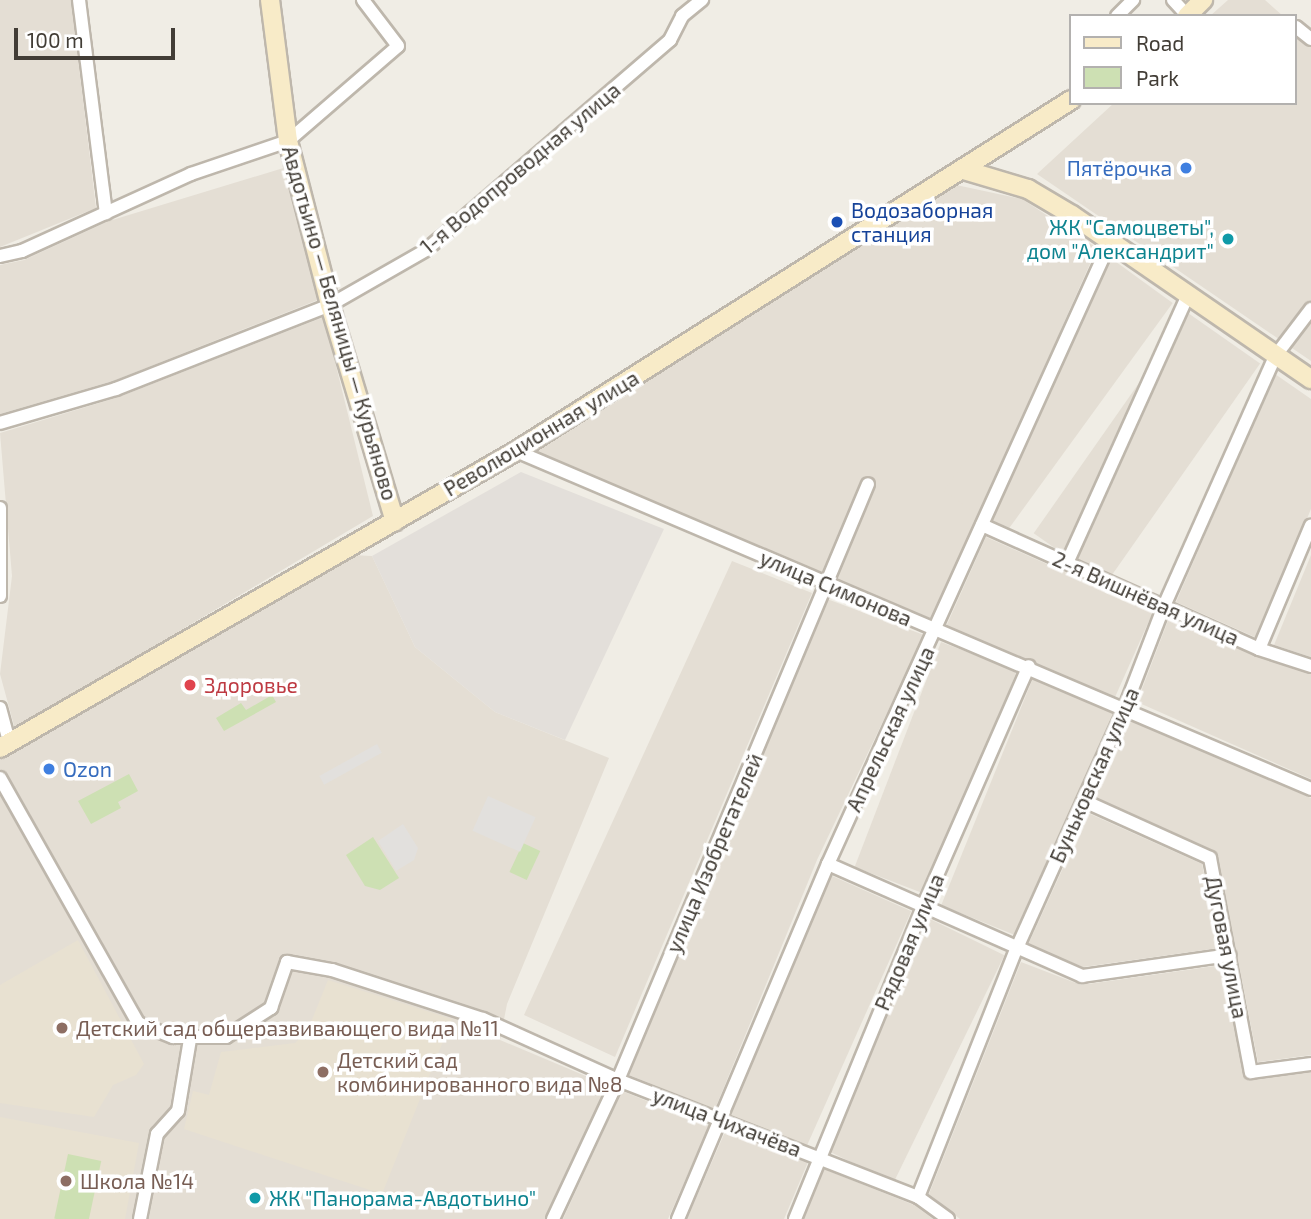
<!DOCTYPE html>
<html>
<head>
<meta charset="utf-8">
<style>
	body { margin:0 }
	#map { position:relative; width:1311px; height:1219px; overflow:hidden; background:#f0ede5; font-family:"Exo 2",sans-serif }
	div>[style] { position:absolute }
	.residential>* { inset:0; background:#e4ded4; transform-origin:0 0 }
	.industrial>* { inset:0; background:#e3dfda }
	.education>* { inset:0; background:#e8e1d1 }
	.green>* { inset:0; background:#cde0b3; transform-origin:0 0 }
	.parking>* { inset:0; background:#e2e0dd; transform-origin:0 0 }
	.roads { filter:drop-shadow(2px 0 #beb7ac) drop-shadow(-2px 0 #beb7ac) drop-shadow(0 2px #beb7ac) drop-shadow(0 -2px #beb7ac) }
	.street>* { height:12px; margin:-6px; padding:0 6px; transform-origin:6px; border-radius:6px; background:#fff }
	.secondary>* { height:18px; margin:-9px; padding:0 9px; transform-origin:9px; border-radius:9px; background:#f8ebc8 }
	.dots>* { width:19px; height:19px; translate:-50% -50%; box-sizing:border-box; border:4px solid #fff; border-radius:50% }
	span { translate:-50% -50%; white-space:nowrap; text-align:center; line-height:1.15; -webkit-text-stroke:7px #fff; paint-order:stroke }
	.street-label { font-size:21px; color:#423d36 }
	.shop-label { font-size:21px; color:#366cbe }
	.right { translate:-100% -50%; text-align:right }
	.left { translate:0 -50%; text-align:left }
	.transit-label { font-size:21px; color:#164399 }
	.culture-label { font-size:21px; color:#0d838f }
	.health-label { font-size:21px; color:#be3a42 }
	.education-label { font-size:21px; color:#785e54 }
	.legend { position:absolute; left:1069px; top:14px; width:228px; height:91px; box-sizing:border-box; background:#fff; border:2px solid #b3b1af; margin:0; padding:9px 12px; list-style:none; font-size:21px; color:#423d36 }
	.legend li { display:flex; align-items:center; gap:14px; height:35px }
	.legend b { width:35px; border:2px solid #b3b1af }
	.scale { position:absolute; left:14px; top:28px; width:161px; height:32px; box-sizing:border-box; border:4px solid #423d36; border-top:0; padding-left:9px; font-size:21px; line-height:24px; white-space:nowrap; color:#423d36; -webkit-text-stroke:5px #fff; paint-order:stroke }
</style>
</head>
<body>
<div id="map">
	<div class="residential">
		<i style="clip-path:polygon(0 0,71px 0,96px 208px,0 247px)"></i>
		<i style="clip-path:polygon(1228px 0,1265px 0,1283px 16px,1210px 16px)"></i>
		<i style="clip-path:polygon(1295px 26px,1311px 39px,1311px 361px,1037px 174px,1114px 103px,1295px 103px)"></i>
		<i style="clip-path:polygon(290px 166px,320px 299px,113px 381px,0 414px,0 265px,24px 260px,109px 221px)"></i>
		<i style="clip-path:polygon(947px 183px,1022px 199px,1097px 248px,932px 619px,525px 453px)"></i>
		<i style="left:1112px;top:259px;width:75px;height:286px;rotate:36deg"></i>
		<i style="left:1188px;top:313px;width:88px;height:269px;rotate:35deg"></i>
		<i style="clip-path:polygon(324px 317px,373px 516px,15px 729px,0 674px,12px 576px,0 433px,119px 397px)"></i>
		<i style="clip-path:polygon(1275px 374px,1311px 399px,1311px 509px,1257px 638px,1176px 602px)"></i>
		<i style="left:986px;top:537px;width:183px;height:97px;rotate:24deg"></i>
		<i style="clip-path:polygon(352px 555px,372px 556px,415px 647px,495px 712px,609px 758px,507px 1004px,500px 1040px,607px 1085px,545px 1219px,0 1219px,0 758px)"></i>
		<i style="clip-path:polygon(1311px 555px,1311px 657px,1274px 645px)"></i>
		<i style="clip-path:polygon(732px 561px,812px 593px,615px 1057px,524px 1015px)"></i>
		<i style="clip-path:polygon(827px 599px,924px 635px,817px 860px,715px 1109px,629px 1075px)"></i>
		<i style="clip-path:polygon(1169px 618px,1311px 674px,1311px 779px,1137px 702px)"></i>
		<i style="left:941px;top:642px;width:81px;height:241px;rotate:21deg"></i>
		<i style="left:1033px;top:678px;width:87px;height:245px;rotate:22deg"></i>
		<i style="clip-path:polygon(1130px 718px,1311px 798px,1311px 1055px,1258px 1062px,1217px 853px,1095px 797px)"></i>
		<i style="clip-path:polygon(1088px 813px,1202px 864px,1219px 948px,1083px 967px,1028px 945px)"></i>
		<i style="left:830px;top:875px;width:89px;height:260px;rotate:24deg"></i>
		<i style="left:928px;top:918px;width:85px;height:253px;rotate:26deg"></i>
		<i style="clip-path:polygon(1021px 962px,1081px 985px,1222px 965px,1246px 1079px,1311px 1072px,1311px 1219px,960px 1219px,929px 1194px)"></i>
		<i style="clip-path:polygon(622px 1091px,709px 1126px,668px 1219px,563px 1219px)"></i>
		<i style="clip-path:polygon(725px 1132px,808px 1162px,784px 1219px,687px 1219px)"></i>
		<i style="clip-path:polygon(824px 1169px,914px 1205px,933px 1219px,802px 1219px)"></i>
	</div>
	<div class="industrial">
		<i style="clip-path:polygon(521px 472px,664px 529px,565px 740px,495px 712px,415px 647px,372px 556px)"></i>
	</div>
	<div class="education">
		<i style="clip-path:polygon(78px 940px,144px 1064px,136px 1075px,113px 1085px,94px 1117px,0 1103px,0 985px)"></i>
		<i style="clip-path:polygon(328px 980px,452px 1019px,382px 1194px,184px 1129px,193px 1091px,209px 1095px,221px 1052px,295px 1043px,307px 1032px)"></i>
		<i style="clip-path:polygon(0 1117px,139px 1143px,125px 1219px,0 1219px)"></i>
	</div>
	<div class="green">
		<i style="clip-path:polygon(272px 695px,276px 702px,224px 731px,216px 718px,241px 703px,246px 710px)"></i>
		<i style="clip-path:polygon(129px 774px,138px 791px,118px 802px,121px 808px,91px 824px,78px 801px)"></i>
		<i style="clip-path:polygon(373px 837px,399px 878px,380px 890px,365px 886px,346px 855px)"></i>
		<i style="left:523px;top:843px;width:19px;height:32px;rotate:25deg"></i>
		<i style="left:68px;top:1154px;width:34px;height:66px;rotate:12deg"></i>
	</div>
	<div class="parking">
		<i style="left:377px;top:744px;width:10px;height:66px;rotate:61deg"></i>
		<i style="left:488px;top:796px;width:52px;height:38px;rotate:24deg"></i>
		<i style="clip-path:polygon(403px 824px,418px 848px,414px 860px,396px 871px,378px 841px)"></i>
	</div>
	<div class="roads">
		<div class="street">
			<i style="left:79px;top:0;width:215px;rotate:82.8deg"></i>
			<i style="left:1173px;top:0;width:21px;rotate:47deg"></i>
			<i style="left:1117px;top:16px;width:23px;rotate:-45deg"></i>
			<i style="left:1296px;top:27px;width:19px;rotate:39deg"></i>
			<i style="left:0;top:256px;width:23px;rotate:-13deg"></i>
			<i style="left:22px;top:251px;width:186px;rotate:-24.5deg"></i>
			<i style="left:191px;top:174px;width:102px;rotate:-18.8deg"></i>
			<i style="left:288px;top:141px;width:145px;rotate:-40.8deg"></i>
			<i style="left:398px;top:46px;width:58px;rotate:-127.3deg"></i>
			<i style="left:0;top:423px;width:121px;rotate:-16.3deg"></i>
			<i style="left:116px;top:389px;width:230px;rotate:-21.4deg"></i>
			<i style="left:330px;top:305px;width:111px;rotate:-29.8deg"></i>
			<i style="left:426px;top:250px;width:322px;rotate:-40.7deg"></i>
			<i style="left:670px;top:40px;width:27px;rotate:-63deg"></i>
			<i style="left:682px;top:16px;width:26px;rotate:-39deg"></i>
			<i style="left:516px;top:451px;width:864px;rotate:23.03deg"></i>
			<i style="left:0;top:508px;width:88px;rotate:90deg"></i>
			<i style="left:982px;top:525px;width:303px;rotate:24.1deg"></i>
			<i style="left:1259px;top:649px;width:55px;rotate:18.1deg"></i>
			<i style="left:1067px;top:563px;width:294px;rotate:-65.7deg"></i>
			<i style="left:1259px;top:649px;width:134px;rotate:-67.2deg"></i>
			<i style="left:0;top:708px;width:35px;rotate:75deg"></i>
			<i style="left:0;top:778px;width:281px;rotate:60.6deg"></i>
			<i style="left:138px;top:1023px;width:38px;rotate:22deg"></i>
			<i style="left:173px;top:1037px;width:53px"></i>
			<i style="left:226px;top:1037px;width:54px;rotate:-32.8deg"></i>
			<i style="left:271px;top:1008px;width:49px;rotate:-70.8deg"></i>
			<i style="left:287px;top:962px;width:46px;rotate:10.1deg"></i>
			<i style="left:332px;top:970px;width:159px;rotate:18deg"></i>
			<i style="left:483px;top:1019px;width:148px;rotate:24.3deg"></i>
			<i style="left:618px;top:1080px;width:322px;rotate:21.3deg"></i>
			<i style="left:918px;top:1197px;width:37px;rotate:36deg"></i>
			<i style="left:1084px;top:801px;width:138px;rotate:24.3deg"></i>
			<i style="left:1210px;top:858px;width:218px;rotate:79.2deg"></i>
			<i style="left:1251px;top:1072px;width:61px;rotate:-7.6deg"></i>
			<i style="left:828px;top:864px;width:278px;rotate:23.8deg"></i>
			<i style="left:1082px;top:976px;width:149px;rotate:-8.1deg"></i>
			<i style="left:918px;top:1197px;width:266px;rotate:-68.4deg"></i>
			<i style="left:1016px;top:950px;width:266px;rotate:-65.8deg"></i>
			<i style="left:1125px;top:707px;width:108px;rotate:-68.9deg"></i>
			<i style="left:1164px;top:606px;width:275px;rotate:-66deg"></i>
			<i style="left:1276px;top:355px;width:58px;rotate:-52.7deg"></i>
			<i style="left:140px;top:1219px;width:87px;rotate:-78.7deg"></i>
			<i style="left:157px;top:1134px;width:31px;rotate:-48deg"></i>
			<i style="left:178px;top:1111px;width:73px;rotate:-80.5deg"></i>
			<i style="left:553px;top:1219px;width:153px;rotate:-64.9deg"></i>
			<i style="left:618px;top:1080px;width:646px;rotate:-67.24deg"></i>
			<i style="left:678px;top:1219px;width:385px;rotate:-67.1deg"></i>
			<i style="left:828px;top:864px;width:683px;rotate:-65.61deg"></i>
			<i style="left:795px;top:1219px;width:337px;rotate:-67.7deg"></i>
			<i style="left:923px;top:907px;width:263px;rotate:-66.3deg"></i>
		</div>
		<div class="secondary">
			<i style="left:270px;top:0;width:142px;rotate:82.7deg"></i>
			<i style="left:288px;top:141px;width:169px;rotate:75.6deg"></i>
			<i style="left:330px;top:305px;width:226px;rotate:73.3deg"></i>
			<i style="left:1187px;top:16px;width:23px;rotate:-45deg"></i>
			<i style="left:964px;top:170px;width:67px;rotate:16.5deg"></i>
			<i style="left:1028px;top:189px;width:51px;rotate:30.6deg"></i>
			<i style="left:1072px;top:215px;width:290px;rotate:34.5deg"></i>
			<i style="left:0;top:748px;width:595px;rotate:-29.92deg"></i>
			<i style="left:516px;top:451px;width:657px;rotate:-32.31deg"></i>
		</div>
	</div>
	<div class="dots">
		<i style="left:1186px;top:168px;background:#3f7fe0"></i>
		<i style="left:837px;top:222px;background:#1a4fb4"></i>
		<i style="left:1228px;top:239px;background:#0f9aa8"></i>
		<i style="left:190px;top:685px;background:#e0444e"></i>
		<i style="left:49px;top:769px;background:#3f7fe0"></i>
		<i style="left:62px;top:1028px;background:#8d6e63"></i>
		<i style="left:323px;top:1072px;background:#8d6e63"></i>
		<i style="left:66px;top:1181px;background:#8d6e63"></i>
		<i style="left:255px;top:1198px;background:#0f9aa8"></i>
	</div>
	<div class="street-label">
		<span style="left:520px;top:168px;rotate:-40deg">1-я Водопроводная улица</span>
		<span style="left:340px;top:323px;rotate:74deg">Авдотьино — Беляницы — Курьяново</span>
		<span style="left:541px;top:433px;rotate:-31deg">Революционная улица</span>
		<span style="left:836px;top:588px;rotate:23deg">улица Симонова</span>
		<span style="left:1146px;top:598px;rotate:24deg">2-я Вишнёвая улица</span>
		<span style="left:890px;top:729px;rotate:-65deg">Апрельская улица</span>
		<span style="left:1094px;top:775px;rotate:-66deg">Буньковская улица</span>
		<span style="left:714px;top:853px;rotate:-67deg">улица Изобретателей</span>
		<span style="left:909px;top:942px;rotate:-67deg">Рядовая улица</span>
		<span style="left:1227px;top:947px;rotate:79deg">Дуговая улица</span>
		<span style="left:727px;top:1122px;rotate:21deg">улица Чихачёва</span>
	</div>
	<div class="shop-label">
		<span class="right" style="left:1172px;top:168px">Пятёрочка</span>
		<span class="left" style="left:63px;top:769px">Ozon</span>
	</div>
	<div class="transit-label">
		<span class="left" style="left:851px;top:222px">Водозаборная<br>станция</span>
	</div>
	<div class="culture-label">
		<span class="right" style="left:1214px;top:239px">ЖК "Самоцветы",<br>дом "Александрит"</span>
		<span class="left" style="left:269px;top:1198px">ЖК "Панорама-Авдотьино"</span>
	</div>
	<div class="health-label">
		<span class="left" style="left:204px;top:685px">Здоровье</span>
	</div>
	<div class="education-label">
		<span class="left" style="left:76px;top:1028px">Детский сад общеразвивающего вида №11</span>
		<span class="left" style="left:337px;top:1072px">Детский сад<br>комбинированного вида №8</span>
		<span class="left" style="left:80px;top:1181px">Школа №14</span>
	</div>
	<ul class="legend">
	<li><b style="height:9px;background:#f8ebc8"></b>Road</li>
	<li><b style="height:19px;background:#cde0b3"></b>Park</li>
	</ul>
	<div class="scale">100 m</div>
</div>
</body>
</html>
